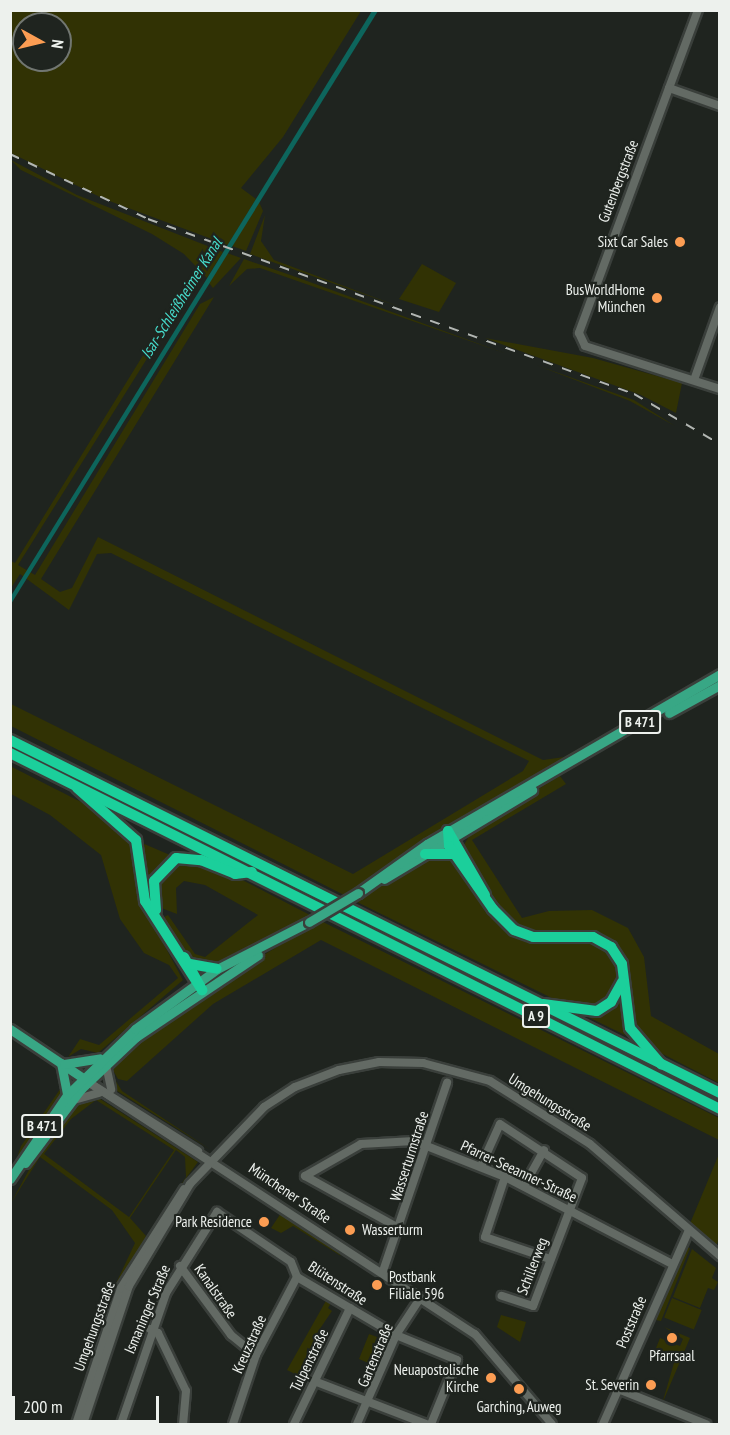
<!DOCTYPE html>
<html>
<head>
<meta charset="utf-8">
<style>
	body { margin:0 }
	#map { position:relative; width:730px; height:1435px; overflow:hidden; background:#1f241f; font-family:"PT Sans Narrow",sans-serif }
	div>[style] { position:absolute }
	.green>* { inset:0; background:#313204; transform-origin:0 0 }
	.water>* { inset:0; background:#0d655c }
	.roads { filter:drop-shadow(2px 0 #3a3f3b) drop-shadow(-2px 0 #3a3f3b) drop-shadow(0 2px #3a3f3b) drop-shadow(0 -2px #3a3f3b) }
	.minor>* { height:8px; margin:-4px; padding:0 4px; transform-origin:4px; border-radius:4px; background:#636a64 }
	.major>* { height:9px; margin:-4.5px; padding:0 4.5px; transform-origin:4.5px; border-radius:4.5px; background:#38a785 }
	.highway>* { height:10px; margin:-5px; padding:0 5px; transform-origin:5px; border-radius:5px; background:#1bcf9b }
	.rail>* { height:1.5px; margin-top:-0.75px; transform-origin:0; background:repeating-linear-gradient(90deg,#b2b6b2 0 10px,transparent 0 20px) }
	.bridges { filter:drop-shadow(2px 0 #3a3f3b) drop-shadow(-2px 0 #3a3f3b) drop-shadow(0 2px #3a3f3b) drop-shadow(0 -2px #3a3f3b) }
	.major-bridge>* { height:9px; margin:-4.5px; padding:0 4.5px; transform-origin:4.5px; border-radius:4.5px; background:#38a785 }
	.dots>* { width:16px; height:16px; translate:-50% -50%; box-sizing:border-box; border:3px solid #1f241f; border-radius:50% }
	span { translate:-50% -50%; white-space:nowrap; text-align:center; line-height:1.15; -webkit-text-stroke:4.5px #1f241f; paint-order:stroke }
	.shield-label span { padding:2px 4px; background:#1f241f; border:2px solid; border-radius:4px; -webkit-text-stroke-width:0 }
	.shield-label { font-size:14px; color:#edf1ed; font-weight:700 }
	.street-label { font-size:15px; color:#edf1ed }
	.poi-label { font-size:15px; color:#edf1ed }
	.right { translate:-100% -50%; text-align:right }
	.left { translate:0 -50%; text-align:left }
	.water-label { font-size:16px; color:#46dccc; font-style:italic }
	.frame { position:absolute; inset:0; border:12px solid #edf1ed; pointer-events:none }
	.north { position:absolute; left:12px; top:12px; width:60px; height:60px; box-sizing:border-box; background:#1f241f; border:2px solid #717671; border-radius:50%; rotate:98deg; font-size:16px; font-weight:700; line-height:24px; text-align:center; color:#edf1ed }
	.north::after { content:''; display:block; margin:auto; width:21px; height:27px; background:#fc9d53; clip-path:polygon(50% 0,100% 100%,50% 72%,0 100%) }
	.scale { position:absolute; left:12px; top:1396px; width:147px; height:27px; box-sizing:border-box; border:3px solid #edf1ed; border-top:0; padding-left:8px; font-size:18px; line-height:21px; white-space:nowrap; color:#edf1ed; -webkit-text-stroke:4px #1f241f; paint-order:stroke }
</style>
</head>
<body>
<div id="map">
	<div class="green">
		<i style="clip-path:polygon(evenodd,10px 11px,361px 11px,283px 137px,241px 188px,256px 199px,228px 245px,104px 199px,11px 153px,10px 11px,24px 24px,60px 24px,60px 60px,24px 60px,24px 24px)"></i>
		<i style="clip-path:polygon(11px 160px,77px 195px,223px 252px,207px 278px,184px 254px,152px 234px,21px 170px)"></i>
		<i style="clip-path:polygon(259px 202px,263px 211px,246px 251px,232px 246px)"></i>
		<i style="clip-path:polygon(265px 215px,261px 241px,274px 260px,403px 308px,250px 254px)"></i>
		<i style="clip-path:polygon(227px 253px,241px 258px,213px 288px,209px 283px)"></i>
		<i style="clip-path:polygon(244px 259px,296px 277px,507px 354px,260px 268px,247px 269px,229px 286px)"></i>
		<i style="clip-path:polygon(422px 264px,456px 283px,439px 312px,399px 299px)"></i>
		<i style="clip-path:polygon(195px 271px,198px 277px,18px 565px,35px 575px,200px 304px,214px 297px,41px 579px,60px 592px,72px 588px,98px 537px,543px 760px,564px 757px,719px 670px,442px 830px,344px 895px,11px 726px,11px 704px,353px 874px,523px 771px,529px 761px,111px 553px,97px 554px,69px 610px,20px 574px,11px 588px,11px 561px,15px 563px)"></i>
		<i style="clip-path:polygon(485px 338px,593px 358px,682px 383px,676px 413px,641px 395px)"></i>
		<i style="clip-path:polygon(536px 365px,634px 400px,675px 426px,630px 401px)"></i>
		<i style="clip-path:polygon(10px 766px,95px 809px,133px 842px,141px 902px,183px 980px,98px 1053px,81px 1049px,68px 1057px,80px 1039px,99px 1045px,178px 978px,169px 965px,144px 953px,120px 919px,101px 855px,50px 815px,11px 794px)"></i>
		<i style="clip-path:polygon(560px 776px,566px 784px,472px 840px,522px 918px,549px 911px,592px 910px,628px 928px,644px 957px,651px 1016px,719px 1054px,719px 1083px,655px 1050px,633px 1028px,611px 942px,520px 928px,504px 916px,464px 845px,474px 827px)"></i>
		<i style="clip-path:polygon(98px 788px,330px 904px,326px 906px)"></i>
		<i style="clip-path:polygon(142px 843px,170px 855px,154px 874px,149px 892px)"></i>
		<i style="clip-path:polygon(436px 854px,450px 854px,506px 930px,580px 938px,608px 948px,618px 964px,619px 983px,602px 1006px,568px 1006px,355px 901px)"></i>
		<i style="clip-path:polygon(180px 860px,223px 870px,310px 915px,220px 962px,190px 961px,162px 918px,168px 915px,195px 954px,205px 957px,258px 915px,205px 885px,184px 881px,176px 888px,177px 914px,156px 906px,154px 889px)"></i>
		<i style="clip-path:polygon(340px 909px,719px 1099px,719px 1102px,337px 911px)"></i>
		<i style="clip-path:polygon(321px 921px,719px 1118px,719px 1140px,321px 940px,213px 1004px,127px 1081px,118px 1079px,110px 1065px,127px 1049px,243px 967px)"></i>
		<i style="clip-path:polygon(621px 991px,628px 1031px,633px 1039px,586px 1016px,597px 1014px)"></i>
		<i style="clip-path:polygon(109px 1070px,122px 1091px,211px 1150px,114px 1089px)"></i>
		<i style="clip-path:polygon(65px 1082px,62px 1098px,11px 1175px,21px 1146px)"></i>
		<i style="clip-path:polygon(evenodd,94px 1095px,198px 1162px,178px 1189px,186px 1177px,185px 1157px,176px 1150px,130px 1218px,146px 1236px,108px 1313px,101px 1315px,135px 1243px,112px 1210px,40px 1157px,11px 1203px,37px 1155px,78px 1101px,94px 1095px,96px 1100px,174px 1150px,129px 1217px,44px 1154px,71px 1119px,96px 1100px)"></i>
		<i style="clip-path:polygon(719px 1154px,719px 1238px,715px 1250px,689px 1226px)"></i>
		<i style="clip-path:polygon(281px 1213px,332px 1245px,341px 1256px,293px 1226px,281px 1233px,271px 1228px)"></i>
		<i style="clip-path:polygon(686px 1247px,690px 1248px,661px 1321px,656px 1320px)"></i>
		<i style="clip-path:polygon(692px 1249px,716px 1268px,712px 1278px,718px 1282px,714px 1290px,708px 1288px,700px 1308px,673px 1297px)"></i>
		<i style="left:672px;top:1298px;width:32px;height:21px;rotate:22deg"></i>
		<i style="clip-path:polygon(327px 1299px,343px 1308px,331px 1303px,328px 1308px,332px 1311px,315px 1336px,319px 1339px,306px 1359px,310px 1361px,301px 1369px,309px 1381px,287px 1370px)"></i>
		<i style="clip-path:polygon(501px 1315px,526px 1322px,520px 1342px,497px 1327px)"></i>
		<i style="clip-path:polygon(664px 1327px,690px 1338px,662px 1404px,676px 1356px,656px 1348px,660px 1338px,680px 1346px,683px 1339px)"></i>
		<i style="clip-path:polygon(369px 1334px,377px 1337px,374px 1344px,388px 1346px,380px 1368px,359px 1359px)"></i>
	</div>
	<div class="water">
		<i style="clip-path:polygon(372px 11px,378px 11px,11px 604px,11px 596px)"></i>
	</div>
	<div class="roads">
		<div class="minor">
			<i style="left:669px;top:88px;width:83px;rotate:-69.6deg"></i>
			<i style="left:720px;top:106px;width:54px;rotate:-160.6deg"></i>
			<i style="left:669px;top:88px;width:261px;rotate:110.2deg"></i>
			<i style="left:579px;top:333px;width:14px;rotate:65deg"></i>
			<i style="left:585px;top:346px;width:142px;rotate:17.7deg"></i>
			<i style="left:694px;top:380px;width:77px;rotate:-70.4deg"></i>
			<i style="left:106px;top:1065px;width:25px;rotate:78deg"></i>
			<i style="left:88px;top:1082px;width:462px;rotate:33.1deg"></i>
			<i style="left:475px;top:1334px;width:118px;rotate:49.5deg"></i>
			<i style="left:88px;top:1082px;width:130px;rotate:32.1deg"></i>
			<i style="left:74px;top:1100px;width:26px;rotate:-16deg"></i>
			<i style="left:481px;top:1166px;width:46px;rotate:-65.7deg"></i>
			<i style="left:500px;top:1124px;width:98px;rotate:33.4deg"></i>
			<i style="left:582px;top:1178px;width:137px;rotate:110.9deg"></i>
			<i style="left:533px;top:1306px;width:33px;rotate:-162deg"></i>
			<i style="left:305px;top:1176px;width:64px;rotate:-29.7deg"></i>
			<i style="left:361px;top:1144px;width:53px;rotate:-3.2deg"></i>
			<i style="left:414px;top:1141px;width:98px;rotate:21.6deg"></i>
			<i style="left:505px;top:1177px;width:186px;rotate:27.5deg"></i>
			<i style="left:305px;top:1176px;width:107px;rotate:29deg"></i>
			<i style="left:505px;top:1177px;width:63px;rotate:108.4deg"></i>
			<i style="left:485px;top:1237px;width:69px;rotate:18.7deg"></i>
			<i style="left:524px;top:1186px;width:41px;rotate:-60.9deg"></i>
			<i style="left:180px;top:1266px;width:86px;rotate:53.5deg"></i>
			<i style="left:231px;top:1335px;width:32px;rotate:39deg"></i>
			<i style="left:383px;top:1271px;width:199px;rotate:-71.2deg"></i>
			<i style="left:150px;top:1329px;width:9px;rotate:27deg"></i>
			<i style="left:158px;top:1333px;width:64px;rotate:64.2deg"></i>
			<i style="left:186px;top:1391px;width:33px;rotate:95deg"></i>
			<i style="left:314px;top:1381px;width:120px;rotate:21deg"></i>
			<i style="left:618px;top:1389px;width:95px;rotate:21.7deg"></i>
			<i style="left:76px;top:1424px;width:143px;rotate:-71.7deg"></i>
			<i style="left:121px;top:1288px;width:117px;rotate:-57.5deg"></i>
			<i style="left:83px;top:1424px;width:145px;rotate:-71.6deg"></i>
			<i style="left:129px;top:1286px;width:119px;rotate:-59.1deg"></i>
			<i style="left:190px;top:1184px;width:107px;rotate:-46.1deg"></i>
			<i style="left:264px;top:1107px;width:37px;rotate:-33deg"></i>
			<i style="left:295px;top:1087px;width:47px;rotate:-21.1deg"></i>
			<i style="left:339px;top:1070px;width:41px;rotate:-11.3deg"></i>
			<i style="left:379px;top:1062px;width:44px;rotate:1.3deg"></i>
			<i style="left:423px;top:1063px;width:69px;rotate:15deg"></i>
			<i style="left:490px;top:1081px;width:118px;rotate:32.2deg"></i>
			<i style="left:590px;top:1144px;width:172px;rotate:40.7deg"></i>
			<i style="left:121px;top:1424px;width:139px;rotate:-71deg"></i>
			<i style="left:166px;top:1293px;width:96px;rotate:-57.8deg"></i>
			<i style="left:217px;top:1212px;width:89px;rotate:34deg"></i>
			<i style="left:291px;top:1262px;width:16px;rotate:68deg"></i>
			<i style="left:297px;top:1277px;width:115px;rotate:30.4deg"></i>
			<i style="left:396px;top:1335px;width:66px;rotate:22.3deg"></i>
			<i style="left:457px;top:1360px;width:69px;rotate:112.1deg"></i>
			<i style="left:233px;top:1424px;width:73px;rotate:-71.6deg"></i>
			<i style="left:256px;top:1355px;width:88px;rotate:-62.3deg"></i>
			<i style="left:294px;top:1424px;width:129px;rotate:-64.2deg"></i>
			<i style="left:357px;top:1424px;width:97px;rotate:-66.3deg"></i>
			<i style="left:396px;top:1335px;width:45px;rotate:-56.7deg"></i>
			<i style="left:603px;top:1424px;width:210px;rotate:-66.1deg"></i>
		</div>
		<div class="major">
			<i style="left:669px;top:713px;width:58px;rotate:-28.8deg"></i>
			<i style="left:384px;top:879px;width:173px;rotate:-31deg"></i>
			<i style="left:358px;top:893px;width:85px;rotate:-35.4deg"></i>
			<i style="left:427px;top:844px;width:339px;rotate:-30.1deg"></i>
			<i style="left:10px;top:1029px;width:92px;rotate:33.9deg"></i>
			<i style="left:61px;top:1063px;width:33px;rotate:79deg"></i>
			<i style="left:64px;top:1064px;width:36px;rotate:-9deg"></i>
			<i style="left:25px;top:1163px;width:93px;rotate:-52.9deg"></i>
			<i style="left:81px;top:1089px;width:76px;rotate:-43.4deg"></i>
			<i style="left:136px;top:1037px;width:147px;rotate:-33.9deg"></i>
			<i style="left:10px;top:1179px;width:102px;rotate:-55.8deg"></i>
			<i style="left:67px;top:1095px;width:95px;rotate:-44.1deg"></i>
			<i style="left:135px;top:1029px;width:102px;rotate:-36.2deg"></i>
			<i style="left:217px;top:969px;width:103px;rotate:-27.1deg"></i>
		</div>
		<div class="highway">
			<i style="left:10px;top:740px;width:793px;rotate:26.44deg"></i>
			<i style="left:10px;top:753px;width:794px;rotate:26.63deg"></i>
			<i style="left:77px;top:788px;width:79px;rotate:41.4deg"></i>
			<i style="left:136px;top:840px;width:62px;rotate:81.6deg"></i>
			<i style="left:145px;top:901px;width:106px;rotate:57.4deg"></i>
			<i style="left:425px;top:854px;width:30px"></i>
			<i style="left:485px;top:895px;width:74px;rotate:-120deg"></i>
			<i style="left:448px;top:831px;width:15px;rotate:86deg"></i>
			<i style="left:449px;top:846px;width:77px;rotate:55.1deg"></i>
			<i style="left:493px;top:909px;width:30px;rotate:45deg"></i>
			<i style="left:514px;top:930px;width:20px;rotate:20deg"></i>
			<i style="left:533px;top:937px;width:60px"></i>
			<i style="left:593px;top:937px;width:21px;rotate:29deg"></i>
			<i style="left:611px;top:947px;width:20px;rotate:57deg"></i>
			<i style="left:622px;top:964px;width:64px;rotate:82.9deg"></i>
			<i style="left:630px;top:1028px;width:48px;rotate:49.3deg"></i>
			<i style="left:156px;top:910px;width:29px;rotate:-94deg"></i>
			<i style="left:154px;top:881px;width:32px;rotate:-46deg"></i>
			<i style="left:176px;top:858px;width:25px;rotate:5deg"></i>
			<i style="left:201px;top:860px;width:37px;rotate:22deg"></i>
			<i style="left:235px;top:874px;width:17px;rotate:-7deg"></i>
			<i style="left:184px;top:957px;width:38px;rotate:61deg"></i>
			<i style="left:190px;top:964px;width:27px;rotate:10deg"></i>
			<i style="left:543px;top:1004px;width:54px;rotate:7.4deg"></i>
			<i style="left:597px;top:1011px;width:17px;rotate:-33deg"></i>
			<i style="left:611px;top:1002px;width:23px;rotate:-61deg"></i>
		</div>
	</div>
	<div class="rail">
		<i style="left:10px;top:154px;width:153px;rotate:25.2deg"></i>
		<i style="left:148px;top:219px;width:517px;rotate:19.8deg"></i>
		<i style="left:634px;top:394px;width:99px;rotate:30.2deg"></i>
	</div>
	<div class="bridges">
		<div class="major-bridge">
			<i style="left:309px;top:922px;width:57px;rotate:-30.6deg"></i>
		</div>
	</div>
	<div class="dots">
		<i style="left:680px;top:242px;background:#fc9d53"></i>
		<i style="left:657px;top:298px;background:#fc9d53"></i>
		<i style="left:264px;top:1222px;background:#fc9d53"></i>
		<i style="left:350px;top:1230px;background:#fc9d53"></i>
		<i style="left:377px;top:1285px;background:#fc9d53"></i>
		<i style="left:672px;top:1338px;background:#fc9d53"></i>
		<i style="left:491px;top:1378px;background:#fc9d53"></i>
		<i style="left:651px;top:1385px;background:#fc9d53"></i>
		<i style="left:519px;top:1389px;background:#fc9d53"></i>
	</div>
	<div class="shield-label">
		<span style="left:640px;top:722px">B 471</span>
		<span style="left:536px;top:1016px">A 9</span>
		<span style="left:42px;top:1126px">B 471</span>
	</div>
	<div class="street-label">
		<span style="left:618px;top:181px;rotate:-69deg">Gutenbergstraße</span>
		<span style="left:550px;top:1102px;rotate:32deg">Umgehungsstraße</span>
		<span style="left:409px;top:1156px;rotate:-72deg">Wasserturmstraße</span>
		<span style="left:519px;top:1171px;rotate:25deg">Pfarrer-Seeanner-Straße</span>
		<span style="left:290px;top:1193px;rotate:34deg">Münchener Straße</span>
		<span style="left:532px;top:1266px;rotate:-69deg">Schillerweg</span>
		<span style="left:338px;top:1283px;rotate:33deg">Blütenstraße</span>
		<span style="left:216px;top:1291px;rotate:55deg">Kanalstraße</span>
		<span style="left:147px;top:1309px;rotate:-67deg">Ismaninger Straße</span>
		<span style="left:631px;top:1322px;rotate:-67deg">Poststraße</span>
		<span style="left:94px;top:1326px;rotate:-70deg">Umgehungsstraße</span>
		<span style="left:249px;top:1344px;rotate:-66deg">Kreuzstraße</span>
		<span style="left:375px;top:1355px;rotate:-67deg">Gartenstraße</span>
		<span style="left:309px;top:1360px;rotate:-64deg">Tulpenstraße</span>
	</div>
	<div class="poi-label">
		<span class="right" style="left:668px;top:242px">Sixt Car Sales</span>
		<span class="right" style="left:645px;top:298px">BusWorldHome<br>München</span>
		<span class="right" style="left:252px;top:1222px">Park Residence</span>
		<span class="left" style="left:362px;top:1230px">Wasserturm</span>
		<span class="left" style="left:389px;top:1285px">Postbank<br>Filiale 596</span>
		<span style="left:672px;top:1356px">Pfarrsaal</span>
		<span class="right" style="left:479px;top:1378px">Neuapostolische<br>Kirche</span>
		<span class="right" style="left:639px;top:1385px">St. Severin</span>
		<span style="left:519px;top:1407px">Garching, Auweg</span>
	</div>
	<div class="water-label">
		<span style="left:181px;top:298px;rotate:-58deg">Isar-Schleißheimer Kanal</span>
	</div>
	<div class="frame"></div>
	<div class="north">N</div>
	<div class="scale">200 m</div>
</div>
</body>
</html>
